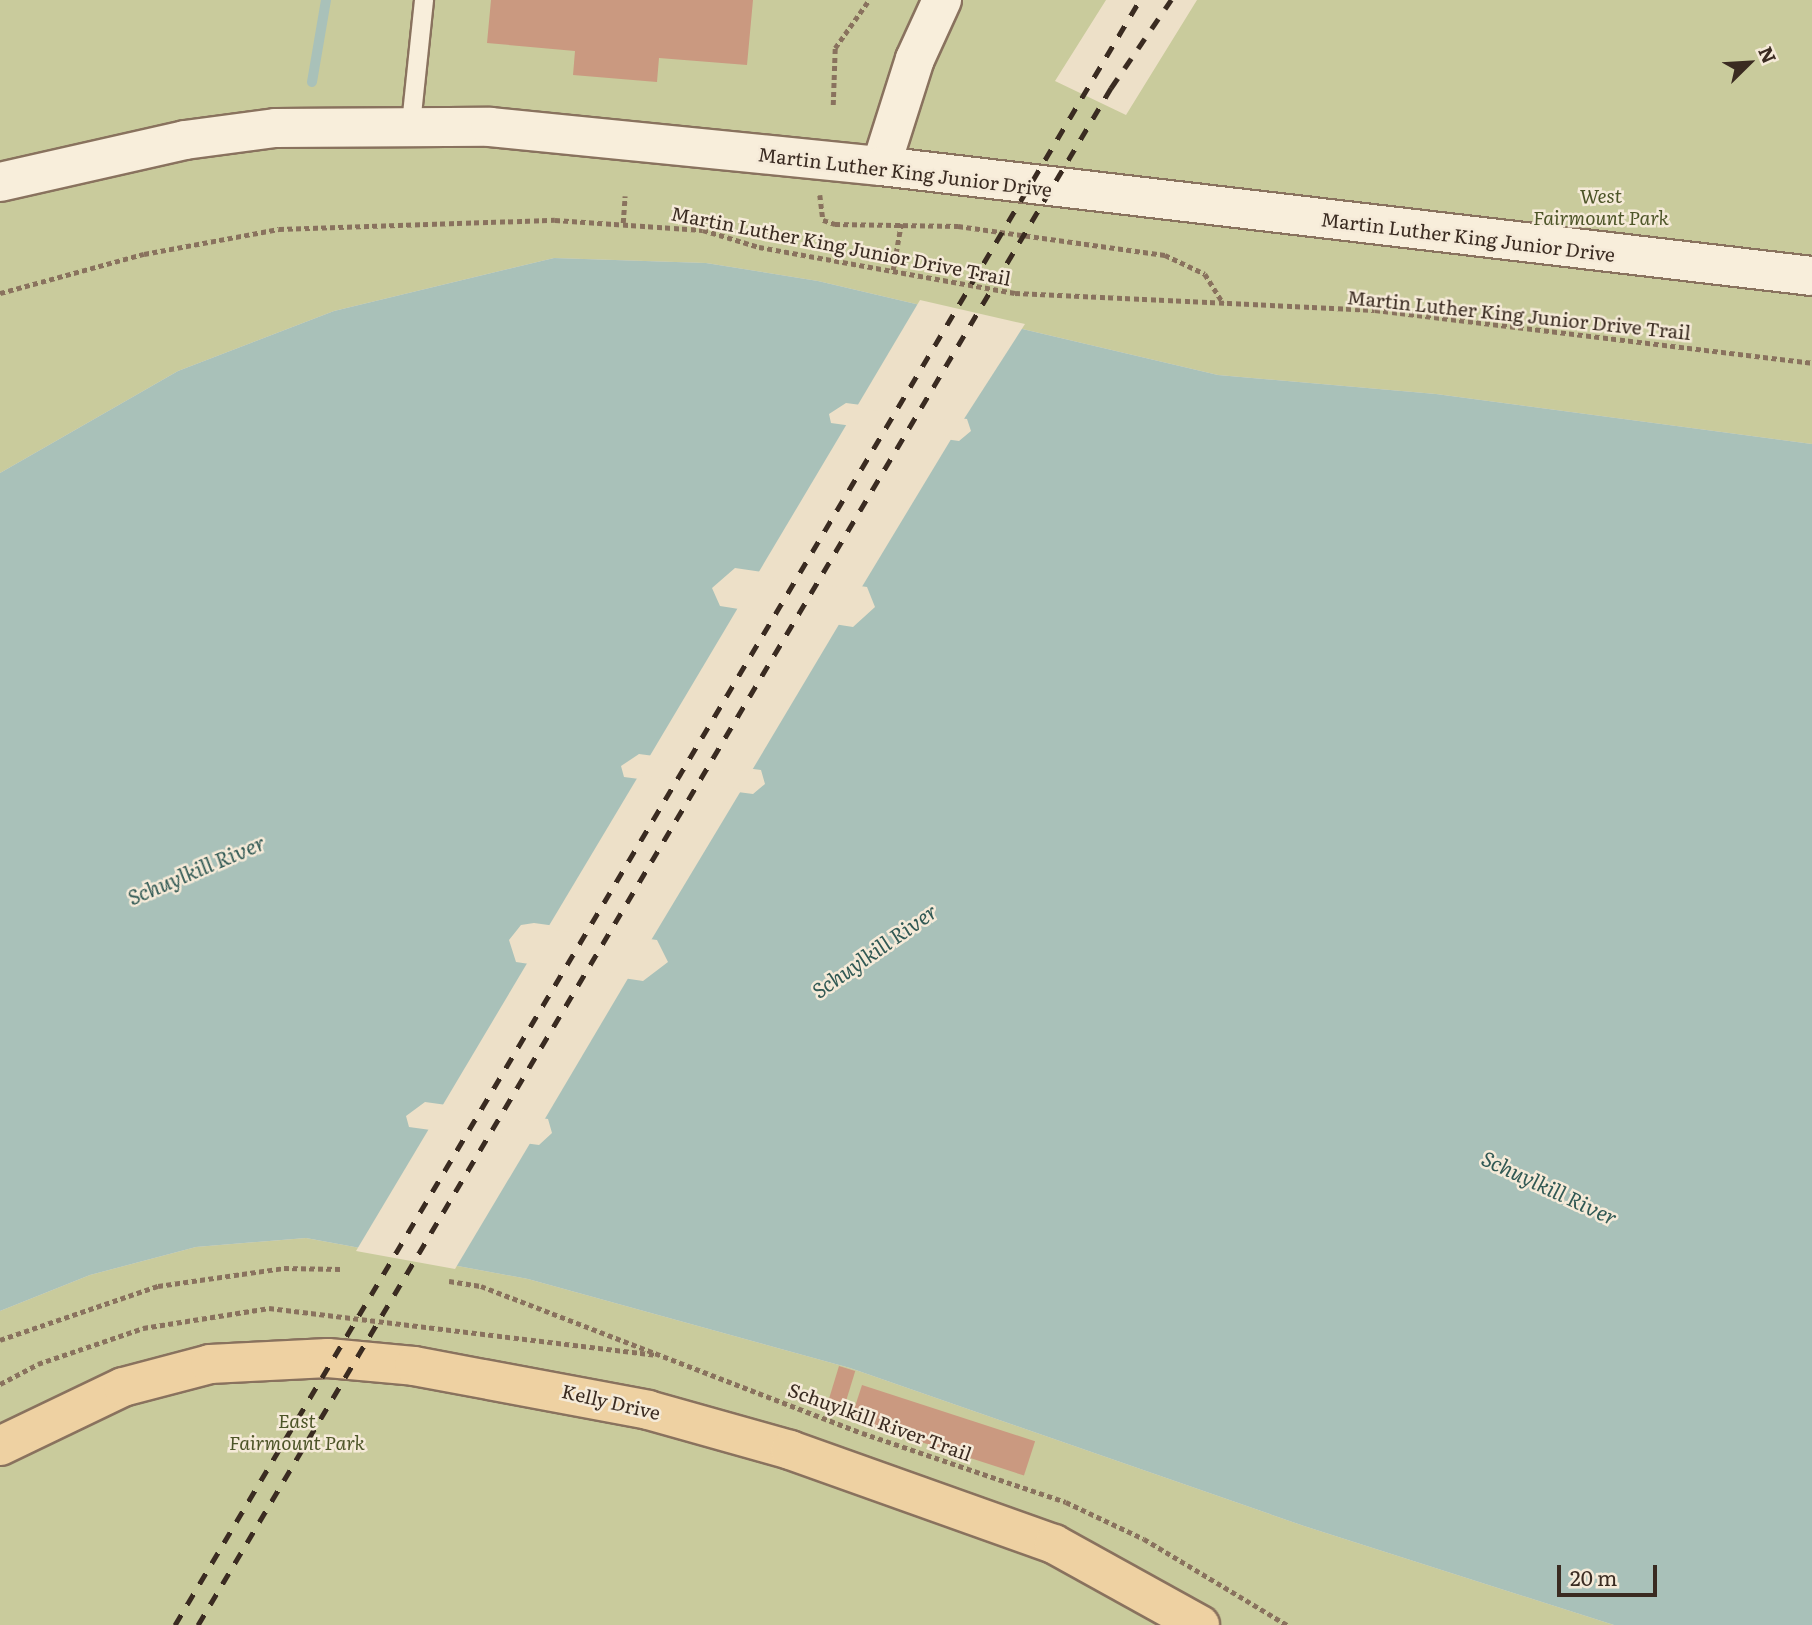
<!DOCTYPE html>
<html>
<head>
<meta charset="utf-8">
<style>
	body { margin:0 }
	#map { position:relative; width:1812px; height:1625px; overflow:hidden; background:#ede0c8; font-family:Literata,serif }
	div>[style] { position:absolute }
	.green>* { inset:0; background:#c9cb9c }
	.water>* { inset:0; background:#a9c1b9 }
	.pier>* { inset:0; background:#ede0c8 }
	.stream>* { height:10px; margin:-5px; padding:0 5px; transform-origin:5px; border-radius:5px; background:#a9c1b9 }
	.building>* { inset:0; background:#ca9980; transform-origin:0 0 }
	.path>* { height:4.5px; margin-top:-2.25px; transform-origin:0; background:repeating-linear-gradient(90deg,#89725e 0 5px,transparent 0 8.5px) }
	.roads { filter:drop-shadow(2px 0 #89725e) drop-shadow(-2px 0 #89725e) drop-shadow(0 2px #89725e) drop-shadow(0 -2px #89725e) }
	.service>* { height:18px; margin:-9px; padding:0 9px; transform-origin:9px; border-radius:9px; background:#f8eedb }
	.secondary>* { height:38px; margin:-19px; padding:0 19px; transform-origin:19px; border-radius:19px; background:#f8eedb }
	.primary>* { height:38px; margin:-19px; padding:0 19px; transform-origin:19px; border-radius:19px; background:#eed1a2 }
	.rail>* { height:5px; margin-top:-2.5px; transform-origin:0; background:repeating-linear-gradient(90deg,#3a2b21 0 12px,transparent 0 24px) }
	span { translate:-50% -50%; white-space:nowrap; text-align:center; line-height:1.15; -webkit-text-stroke:5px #f5ead8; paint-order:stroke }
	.street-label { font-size:19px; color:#3a2b21 }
	.park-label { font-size:19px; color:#4d5528; font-style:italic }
	.water-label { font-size:21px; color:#315954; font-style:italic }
	.north { position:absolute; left:1714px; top:28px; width:70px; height:70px; -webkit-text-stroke:5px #f5ead8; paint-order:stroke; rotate:66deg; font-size:19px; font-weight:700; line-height:28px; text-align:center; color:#3a2b21 }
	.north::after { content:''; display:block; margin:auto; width:24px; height:32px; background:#3a2b21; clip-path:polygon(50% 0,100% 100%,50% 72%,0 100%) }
	.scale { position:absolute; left:1557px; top:1565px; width:100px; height:32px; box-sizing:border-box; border:4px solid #3a2b21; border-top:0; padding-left:9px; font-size:21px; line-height:24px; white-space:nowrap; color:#3a2b21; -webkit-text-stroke:5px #f5ead8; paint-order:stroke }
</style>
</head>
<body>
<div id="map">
	<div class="green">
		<i style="clip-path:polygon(0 0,1106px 0,1055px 81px,1126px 115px,1197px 0,1812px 0,1812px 444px,1436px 394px,1218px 375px,818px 281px,706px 263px,554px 258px,334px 311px,178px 371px,0 473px)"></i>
		<i style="clip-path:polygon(306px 1238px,528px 1279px,850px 1368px,1304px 1526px,1614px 1625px,0 1625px,0 1311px,90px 1275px,196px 1247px)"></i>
	</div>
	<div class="water">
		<i style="clip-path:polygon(evenodd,554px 258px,706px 263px,818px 281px,1218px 375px,1436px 394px,1812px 444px,1812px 1625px,1614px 1625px,1304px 1526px,850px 1368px,528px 1279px,306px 1238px,196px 1247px,90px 1275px,0 1311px,0 473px,178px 371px,334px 311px,554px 258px,846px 403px,967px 419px,971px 431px,959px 441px,831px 423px,829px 414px,846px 403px,554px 258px,735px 568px,867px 587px,875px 607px,853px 627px,720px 606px,712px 588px,735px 568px,554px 258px,639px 754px,761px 770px,765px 784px,753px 794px,624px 777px,621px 766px,639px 754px,554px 258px,534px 923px,657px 940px,668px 962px,643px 981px,516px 962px,509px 940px,521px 925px,534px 923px,554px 258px,425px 1102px,548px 1119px,552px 1133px,539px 1145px,409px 1127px,406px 1116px,425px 1102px)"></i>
	</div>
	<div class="pier">
		<i style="clip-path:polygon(920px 300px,1025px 324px,962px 422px,856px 408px)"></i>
		<i style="clip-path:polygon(848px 422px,953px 436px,860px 590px,757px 575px)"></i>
		<i style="clip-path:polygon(739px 606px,841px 621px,751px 772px,648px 759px)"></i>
		<i style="clip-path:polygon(639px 775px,742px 789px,650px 942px,547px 929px)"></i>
		<i style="clip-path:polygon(529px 960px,630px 975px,543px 1122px,441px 1108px)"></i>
		<i style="clip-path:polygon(430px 1127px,532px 1140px,455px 1269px,356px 1251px)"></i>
	</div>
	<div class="stream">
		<i style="left:312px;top:82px;width:83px;rotate:-80.3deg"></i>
	</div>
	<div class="building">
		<i style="clip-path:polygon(491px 0,753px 0,747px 65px,659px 58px,657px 82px,573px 75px,575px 51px,487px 43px)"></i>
		<i style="left:839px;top:1366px;width:17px;height:48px;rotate:17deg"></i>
		<i style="left:862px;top:1385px;width:182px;height:36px;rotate:18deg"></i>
	</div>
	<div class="path">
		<i style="left:833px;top:105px;width:57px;rotate:-88deg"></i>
		<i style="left:835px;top:48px;width:59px;rotate:-54.7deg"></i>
		<i style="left:820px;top:195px;width:25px;rotate:83deg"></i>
		<i style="left:823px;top:220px;width:13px;rotate:18deg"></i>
		<i style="left:835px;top:224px;width:123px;rotate:0.9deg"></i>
		<i style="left:958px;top:226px;width:209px;rotate:8deg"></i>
		<i style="left:1165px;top:255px;width:44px;rotate:25.4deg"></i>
		<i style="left:1205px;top:274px;width:34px;rotate:58deg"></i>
		<i style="left:623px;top:223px;width:27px;rotate:-86deg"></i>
		<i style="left:893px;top:270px;width:47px;rotate:-80.1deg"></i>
		<i style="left:0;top:293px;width:149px;rotate:-15.2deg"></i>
		<i style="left:144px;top:254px;width:137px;rotate:-10.5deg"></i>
		<i style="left:279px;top:229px;width:276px;rotate:-1.9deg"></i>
		<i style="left:555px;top:220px;width:148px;rotate:3.9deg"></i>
		<i style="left:703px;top:230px;width:59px;rotate:16.9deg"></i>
		<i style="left:759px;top:247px;width:260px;rotate:10.2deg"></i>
		<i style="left:1015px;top:293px;width:360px;rotate:2.7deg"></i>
		<i style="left:1375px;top:310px;width:440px;rotate:6.9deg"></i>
		<i style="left:449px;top:1281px;width:32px;rotate:9deg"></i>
		<i style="left:481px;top:1286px;width:408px;rotate:21.1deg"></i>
		<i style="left:862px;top:1433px;width:215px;rotate:18.7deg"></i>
		<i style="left:1066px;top:1502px;width:86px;rotate:25.4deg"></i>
		<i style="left:1144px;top:1539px;width:167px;rotate:31deg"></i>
		<i style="left:0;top:1340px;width:167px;rotate:-18.9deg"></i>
		<i style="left:158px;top:1286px;width:127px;rotate:-8.1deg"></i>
		<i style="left:284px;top:1268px;width:57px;rotate:1deg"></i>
		<i style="left:0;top:1384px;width:43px;rotate:-27.8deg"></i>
		<i style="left:38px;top:1364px;width:111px;rotate:-18.9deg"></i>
		<i style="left:143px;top:1328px;width:128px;rotate:-9deg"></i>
		<i style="left:269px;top:1308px;width:389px;rotate:6.9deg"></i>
	</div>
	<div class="roads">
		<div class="service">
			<i style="left:411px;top:124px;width:125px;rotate:-84deg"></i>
		</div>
		<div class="secondary">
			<i style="left:881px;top:166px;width:112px;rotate:-72.4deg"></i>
			<i style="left:915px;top:59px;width:65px;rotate:-65.4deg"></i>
			<i style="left:0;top:182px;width:190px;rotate:-12.8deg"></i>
			<i style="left:185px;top:140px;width:91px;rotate:-7.6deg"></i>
			<i style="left:275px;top:128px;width:215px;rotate:-0.3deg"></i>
			<i style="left:490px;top:127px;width:393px;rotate:5.7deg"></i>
			<i style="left:881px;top:166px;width:937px;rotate:6.74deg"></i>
		</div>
		<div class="primary">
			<i style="left:0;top:1446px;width:136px;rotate:-25.6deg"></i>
			<i style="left:123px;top:1387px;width:90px;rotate:-14.8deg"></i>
			<i style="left:210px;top:1364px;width:118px;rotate:-2.9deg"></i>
			<i style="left:328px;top:1358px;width:86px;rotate:5.3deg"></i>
			<i style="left:414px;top:1366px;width:238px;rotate:10.6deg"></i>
			<i style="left:648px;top:1410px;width:148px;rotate:15.7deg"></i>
			<i style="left:790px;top:1450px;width:280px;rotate:19.6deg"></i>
			<i style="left:1054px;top:1544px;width:167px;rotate:29deg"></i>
		</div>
	</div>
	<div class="rail">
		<i style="left:175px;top:1625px;width:1890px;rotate:-59.3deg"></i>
		<i style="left:198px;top:1625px;width:1788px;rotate:-59.29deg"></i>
		<i style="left:1111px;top:88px;width:107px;rotate:-55.7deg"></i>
	</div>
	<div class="street-label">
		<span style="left:905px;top:172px;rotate:7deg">Martin Luther King Junior Drive</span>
		<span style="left:1468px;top:237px;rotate:7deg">Martin Luther King Junior Drive</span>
		<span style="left:841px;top:246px;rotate:11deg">Martin Luther King Junior Drive Trail</span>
		<span style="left:1519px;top:315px;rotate:6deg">Martin Luther King Junior Drive Trail</span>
		<span style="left:611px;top:1402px;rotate:13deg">Kelly Drive</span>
		<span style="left:880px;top:1422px;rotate:20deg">Schuylkill River Trail</span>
	</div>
	<div class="park-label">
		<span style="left:1601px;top:207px">West<br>Fairmount Park</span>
		<span style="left:297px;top:1432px">East<br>Fairmount Park</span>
	</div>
	<div class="water-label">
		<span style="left:196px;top:869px;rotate:-23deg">Schuylkill River</span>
		<span style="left:874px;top:950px;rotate:-35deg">Schuylkill River</span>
		<span style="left:1550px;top:1187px;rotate:25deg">Schuylkill River</span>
	</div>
	<div class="north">N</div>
	<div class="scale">20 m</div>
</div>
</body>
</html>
